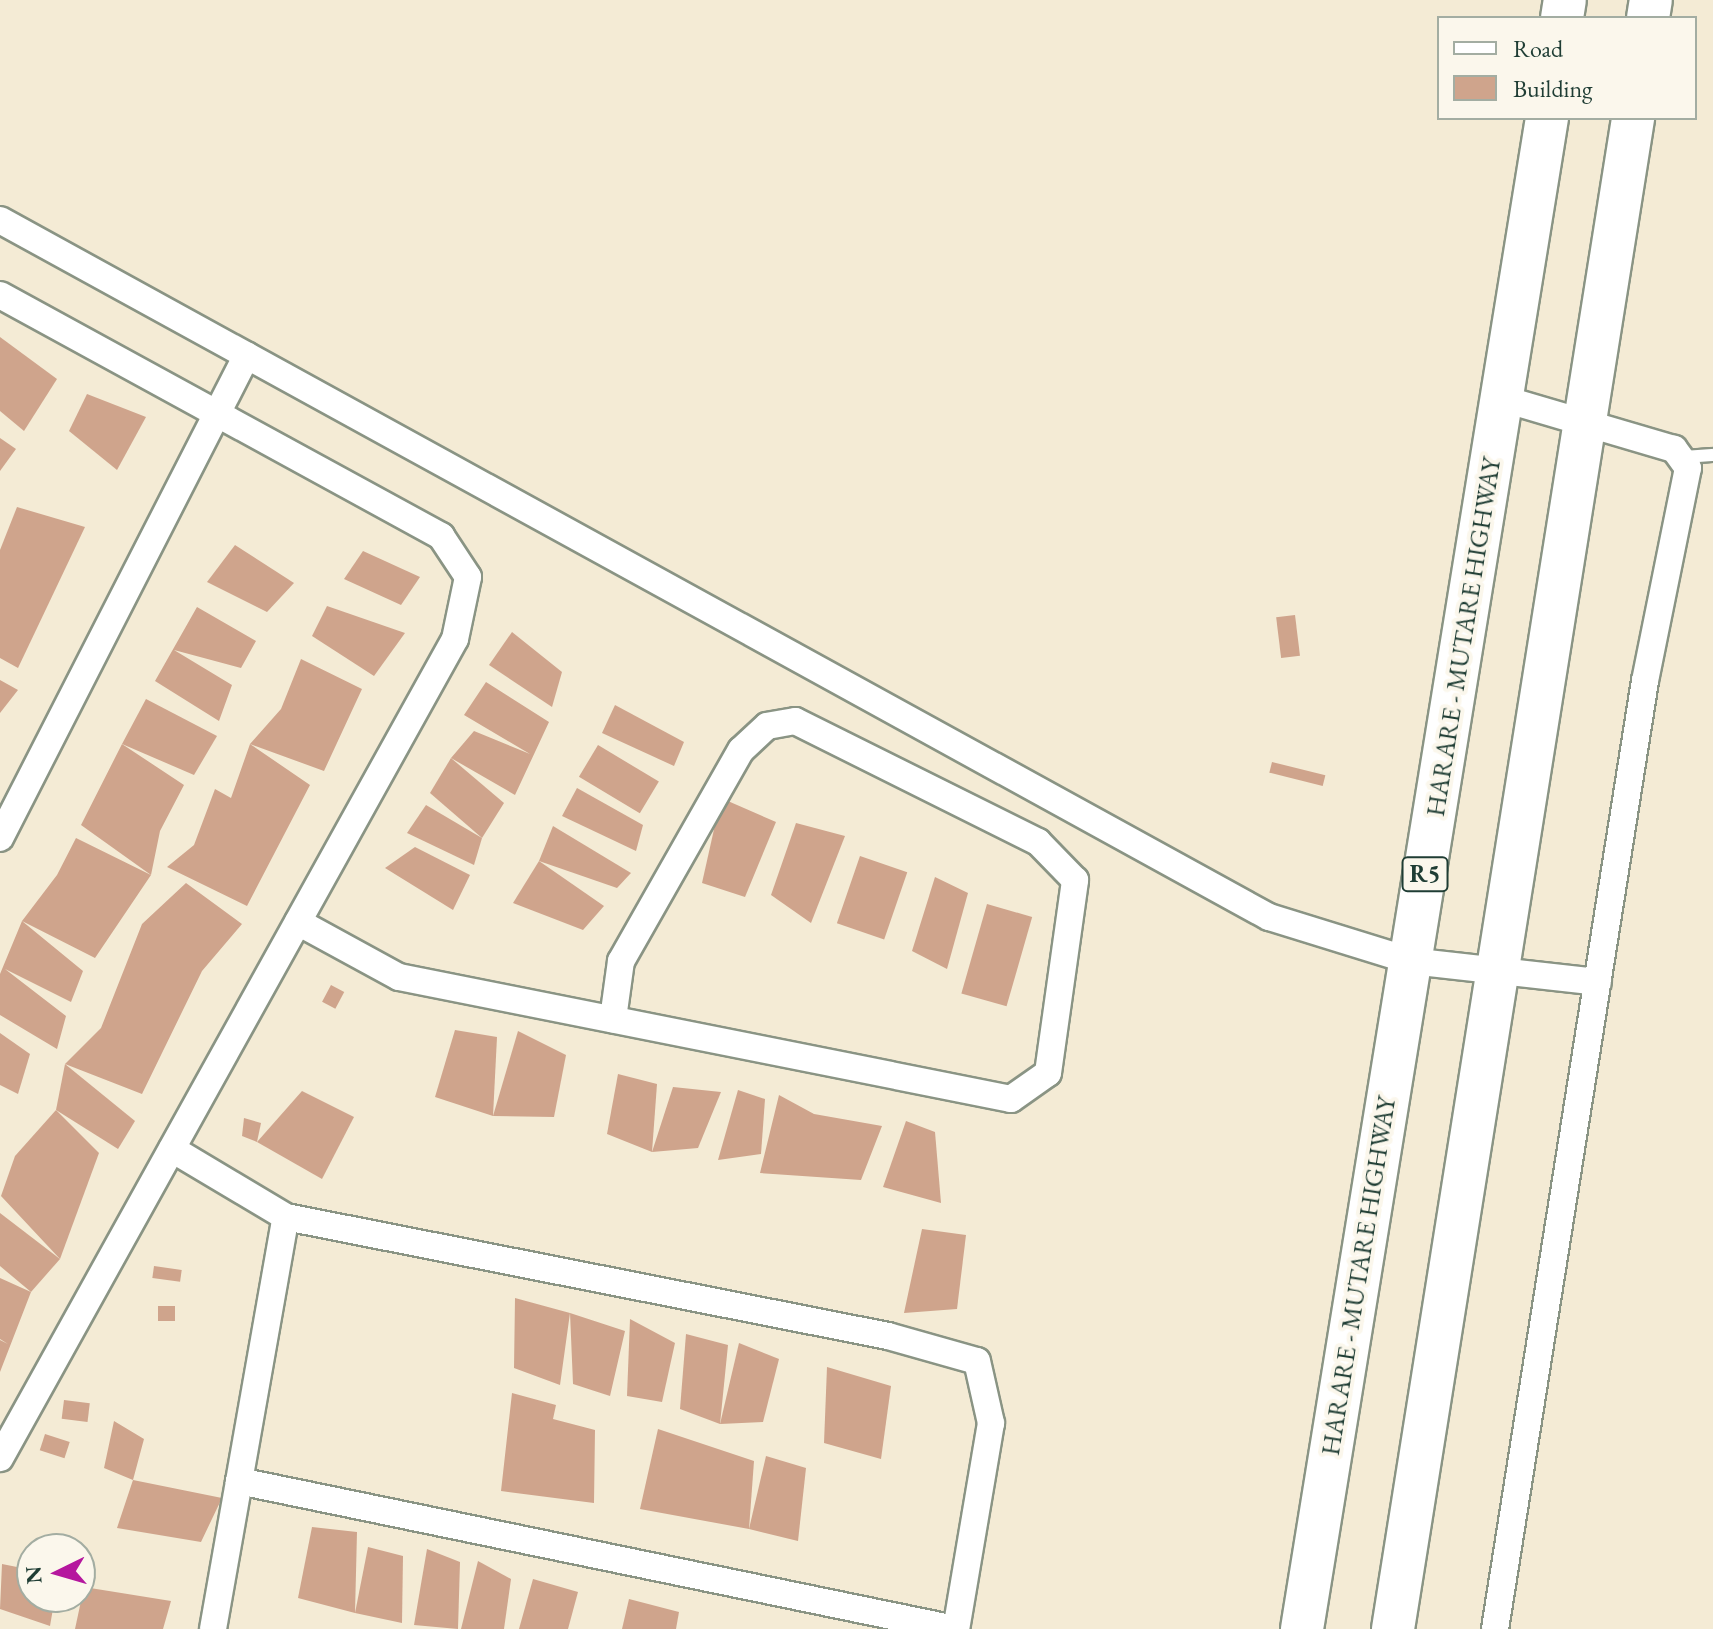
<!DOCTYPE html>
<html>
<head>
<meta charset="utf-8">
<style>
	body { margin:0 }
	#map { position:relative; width:1713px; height:1629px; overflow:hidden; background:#f4ebd5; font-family:"EB Garamond",serif }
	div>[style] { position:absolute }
	.building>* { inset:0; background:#cfa48c; transform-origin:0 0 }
	.roads { filter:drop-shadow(2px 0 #8a9484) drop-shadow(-2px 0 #8a9484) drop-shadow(0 2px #8a9484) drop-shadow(0 -2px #8a9484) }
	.service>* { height:12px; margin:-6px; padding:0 6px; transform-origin:6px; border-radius:6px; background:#fff }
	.minor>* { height:26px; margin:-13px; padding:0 13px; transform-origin:13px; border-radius:13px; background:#fff }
	.trunk>* { height:42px; margin:-21px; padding:0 21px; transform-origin:21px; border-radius:21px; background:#fff }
	span { translate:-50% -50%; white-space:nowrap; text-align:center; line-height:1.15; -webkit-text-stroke:8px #fbf7ec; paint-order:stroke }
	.shield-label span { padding:2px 6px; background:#fbf7ec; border:2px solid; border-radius:6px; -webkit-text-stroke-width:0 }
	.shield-label { font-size:24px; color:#1f3d34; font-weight:700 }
	.street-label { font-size:26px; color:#1f3d34 }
	.legend { position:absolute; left:1437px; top:16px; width:260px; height:104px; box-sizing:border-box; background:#fbf7ec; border:2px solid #a3ada2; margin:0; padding:10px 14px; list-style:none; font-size:24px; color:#1f3d34 }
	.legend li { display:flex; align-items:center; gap:16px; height:40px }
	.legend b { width:40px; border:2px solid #a3ada2 }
	.north { position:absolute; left:16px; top:1533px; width:80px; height:80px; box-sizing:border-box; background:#fbf7ec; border:2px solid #a3ada2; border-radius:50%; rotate:265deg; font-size:22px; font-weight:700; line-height:32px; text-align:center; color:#1f3d34 }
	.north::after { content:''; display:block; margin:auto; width:28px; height:36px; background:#b5179e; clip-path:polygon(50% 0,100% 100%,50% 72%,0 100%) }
</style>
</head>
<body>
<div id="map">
	<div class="building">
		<i style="clip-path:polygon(0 337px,57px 379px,24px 431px,0 411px)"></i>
		<i style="clip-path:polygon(87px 394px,146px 417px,117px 470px,69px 431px)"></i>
		<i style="clip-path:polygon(0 438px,16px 449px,0 471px)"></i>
		<i style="clip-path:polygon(17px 507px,85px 527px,18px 668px,0 658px,0 550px)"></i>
		<i style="clip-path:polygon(235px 545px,294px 583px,267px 612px,207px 582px)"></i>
		<i style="clip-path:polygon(363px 551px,420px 577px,401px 605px,344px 579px)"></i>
		<i style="clip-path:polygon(327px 606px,405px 633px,374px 676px,312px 636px)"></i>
		<i style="clip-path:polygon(197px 607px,256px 641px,241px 668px,174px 650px,232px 685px,219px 721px,155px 681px)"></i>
		<i style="left:1295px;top:615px;width:41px;height:19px;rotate:83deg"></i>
		<i style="clip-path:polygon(512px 632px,562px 672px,552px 707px,489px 665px)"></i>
		<i style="clip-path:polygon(301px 659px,362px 689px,324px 771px,250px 744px,310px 785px,247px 906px,167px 867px,194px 845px,215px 789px,231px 798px,250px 744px,281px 709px)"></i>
		<i style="clip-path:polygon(0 680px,18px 690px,0 713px)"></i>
		<i style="clip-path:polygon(486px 682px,549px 722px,515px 795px,451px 758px,474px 731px,530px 754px,464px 715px)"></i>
		<i style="clip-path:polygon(146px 699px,217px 736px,194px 775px,122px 744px)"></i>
		<i style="clip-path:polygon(615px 705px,684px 742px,674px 766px,602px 733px)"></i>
		<i style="clip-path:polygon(122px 744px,184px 785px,160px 831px,151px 875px,81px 825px)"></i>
		<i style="left:598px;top:745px;width:71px;height:37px;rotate:31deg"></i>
		<i style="clip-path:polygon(451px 758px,504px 803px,482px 838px,430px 793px)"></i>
		<i style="left:1272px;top:762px;width:55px;height:11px;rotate:14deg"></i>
		<i style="clip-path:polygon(577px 788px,643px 825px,636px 851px,562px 816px)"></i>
		<i style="clip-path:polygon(721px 798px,776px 822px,745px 897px,702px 883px)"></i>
		<i style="clip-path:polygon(426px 805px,482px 838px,474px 865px,407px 833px)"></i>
		<i style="clip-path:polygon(796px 823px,845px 836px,811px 923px,771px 895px)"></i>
		<i style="clip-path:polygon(553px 826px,631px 873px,617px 888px,539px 861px)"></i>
		<i style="clip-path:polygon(76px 838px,151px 875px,95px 958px,22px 921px,83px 971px,71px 1002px,5px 969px,66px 1016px,57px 1049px,0 1015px,0 974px,22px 921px,57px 875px)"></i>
		<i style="clip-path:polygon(415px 847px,470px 875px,453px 910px,385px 868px)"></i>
		<i style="left:860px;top:856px;width:50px;height:71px;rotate:19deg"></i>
		<i style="clip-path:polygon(539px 861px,604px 906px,583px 930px,513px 903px)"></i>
		<i style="clip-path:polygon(935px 877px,968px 893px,947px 969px,912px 951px)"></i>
		<i style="clip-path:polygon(186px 883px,242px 924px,202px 971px,142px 1094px,65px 1064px,101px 1028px,142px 924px)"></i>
		<i style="left:987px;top:904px;width:47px;height:93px;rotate:16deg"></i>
		<i style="left:331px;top:985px;width:15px;height:19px;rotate:28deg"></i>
		<i style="clip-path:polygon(455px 1030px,497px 1037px,493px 1116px,435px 1097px)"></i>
		<i style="clip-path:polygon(518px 1031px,566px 1055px,554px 1117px,493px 1116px)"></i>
		<i style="clip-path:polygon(0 1033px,30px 1054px,18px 1094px,0 1085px)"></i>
		<i style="clip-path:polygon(65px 1064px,135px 1121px,118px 1149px,56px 1110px)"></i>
		<i style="clip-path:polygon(618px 1074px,657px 1084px,652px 1152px,607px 1134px)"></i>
		<i style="clip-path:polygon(673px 1087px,721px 1092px,698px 1148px,652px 1152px)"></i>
		<i style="clip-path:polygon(738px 1090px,765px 1099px,761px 1154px,718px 1160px)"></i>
		<i style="clip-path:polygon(302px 1091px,354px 1117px,322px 1179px,257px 1142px)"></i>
		<i style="clip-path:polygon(779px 1095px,814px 1114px,882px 1126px,861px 1180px,760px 1173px)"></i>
		<i style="clip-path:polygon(56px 1110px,99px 1153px,60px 1259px,1px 1196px,15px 1156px)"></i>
		<i style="clip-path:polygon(244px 1118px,261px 1123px,257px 1142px,242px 1136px)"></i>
		<i style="clip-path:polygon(906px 1121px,935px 1132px,941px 1203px,883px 1187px)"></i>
		<i style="clip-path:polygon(0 1213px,60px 1259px,31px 1292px,0 1266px)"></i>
		<i style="clip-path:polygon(922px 1229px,966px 1235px,957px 1309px,904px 1313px)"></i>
		<i style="left:154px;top:1266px;width:28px;height:12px;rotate:8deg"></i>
		<i style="clip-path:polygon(0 1278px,31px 1292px,0 1372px,0 1340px,8px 1344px,0 1339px)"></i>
		<i style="clip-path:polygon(515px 1298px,570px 1313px,625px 1331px,610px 1396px,573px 1384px,570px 1313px,560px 1385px,514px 1368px)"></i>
		<i style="left:175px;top:1306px;width:15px;height:17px;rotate:90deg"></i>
		<i style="clip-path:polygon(630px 1319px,675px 1343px,662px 1402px,627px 1396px)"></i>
		<i style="clip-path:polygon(686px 1334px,728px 1345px,720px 1424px,680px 1409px)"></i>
		<i style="clip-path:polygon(739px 1343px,779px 1359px,763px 1422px,720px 1424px)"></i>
		<i style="clip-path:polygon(827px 1367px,891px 1386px,881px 1459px,824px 1443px)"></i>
		<i style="clip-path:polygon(512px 1393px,556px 1405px,553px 1419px,595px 1430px,594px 1503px,501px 1491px)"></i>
		<i style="left:64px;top:1400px;width:26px;height:19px;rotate:7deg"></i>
		<i style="clip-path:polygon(114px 1421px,144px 1439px,133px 1480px,222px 1498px,201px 1542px,117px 1528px,133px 1480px,104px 1468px)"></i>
		<i style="clip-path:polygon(658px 1429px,754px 1461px,749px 1529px,640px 1509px)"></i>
		<i style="left:45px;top:1434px;width:26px;height:17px;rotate:18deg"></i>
		<i style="clip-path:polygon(766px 1456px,806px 1468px,798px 1541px,749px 1529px)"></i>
		<i style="clip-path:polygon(312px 1527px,357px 1532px,355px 1613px,298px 1598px)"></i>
		<i style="clip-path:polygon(368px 1547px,403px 1556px,402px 1623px,355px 1613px)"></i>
		<i style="clip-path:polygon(427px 1549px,460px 1562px,458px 1629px,414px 1625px)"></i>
		<i style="clip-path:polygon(478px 1561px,511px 1579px,504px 1629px,461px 1629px)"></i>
		<i style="clip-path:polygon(2px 1564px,32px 1570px,32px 1597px,55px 1597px,50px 1626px,0 1609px)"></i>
		<i style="clip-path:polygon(533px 1579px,578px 1592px,568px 1629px,519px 1629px)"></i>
		<i style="clip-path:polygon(84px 1587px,171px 1601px,163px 1629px,75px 1629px)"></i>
		<i style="clip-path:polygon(629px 1599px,679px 1612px,676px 1629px,622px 1629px)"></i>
	</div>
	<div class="roads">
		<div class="service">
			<i style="left:1683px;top:457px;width:30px;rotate:-4deg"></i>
		</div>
		<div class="minor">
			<i style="left:0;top:220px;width:1448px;rotate:28.78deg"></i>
			<i style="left:1269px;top:917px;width:149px;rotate:17.2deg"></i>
			<i style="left:1411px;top:961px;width:188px;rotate:6.4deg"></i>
			<i style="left:0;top:295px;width:503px;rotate:28.66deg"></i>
			<i style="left:441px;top:536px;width:49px;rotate:56.6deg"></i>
			<i style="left:468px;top:577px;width:63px;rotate:101.8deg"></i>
			<i style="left:455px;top:639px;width:937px;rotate:119.05deg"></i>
			<i style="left:0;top:838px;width:542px;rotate:-62.92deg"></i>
			<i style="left:298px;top:922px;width:115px;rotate:28.6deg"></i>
			<i style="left:399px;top:977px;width:624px;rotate:11.27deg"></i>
			<i style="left:1011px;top:1099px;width:45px;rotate:-35.1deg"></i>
			<i style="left:1048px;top:1073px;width:195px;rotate:-82deg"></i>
			<i style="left:1075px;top:880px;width:53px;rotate:-134.2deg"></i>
			<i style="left:1038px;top:842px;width:271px;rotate:-153.5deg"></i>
			<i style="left:795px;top:721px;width:28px;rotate:170deg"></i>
			<i style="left:767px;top:726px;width:35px;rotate:137deg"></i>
			<i style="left:741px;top:750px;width:243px;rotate:119.6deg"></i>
			<i style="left:621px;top:961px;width:59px;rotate:97.9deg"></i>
			<i style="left:172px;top:1149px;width:133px;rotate:30.8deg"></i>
			<i style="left:286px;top:1217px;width:614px;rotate:11.18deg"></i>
			<i style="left:888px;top:1336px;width:92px;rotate:15.7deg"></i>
			<i style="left:977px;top:1361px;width:64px;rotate:77.3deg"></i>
			<i style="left:991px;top:1423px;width:209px;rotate:99.6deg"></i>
			<i style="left:239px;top:1481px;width:731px;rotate:11.68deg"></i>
			<i style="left:213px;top:1629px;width:418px;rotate:-80deg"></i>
			<i style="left:1495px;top:1629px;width:960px;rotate:-81.01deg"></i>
			<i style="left:1645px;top:681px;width:217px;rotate:-78.6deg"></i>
			<i style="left:1688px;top:468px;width:24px;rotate:-126deg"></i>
			<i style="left:1674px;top:449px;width:177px;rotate:-163.6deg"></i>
		</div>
		<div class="trunk">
			<i style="left:1562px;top:18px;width:18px;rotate:-81deg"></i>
			<i style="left:1648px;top:18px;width:18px;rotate:-81deg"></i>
			<i style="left:1302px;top:1629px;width:1531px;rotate:-80.79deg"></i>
			<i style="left:1393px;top:1629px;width:1530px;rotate:-80.97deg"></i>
		</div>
	</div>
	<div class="shield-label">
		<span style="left:1425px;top:874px">R5</span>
	</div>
	<div class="street-label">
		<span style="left:1464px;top:637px;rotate:-81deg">HARARE - MUTARE HIGHWAY</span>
		<span style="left:1359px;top:1276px;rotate:-81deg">HARARE - MUTARE HIGHWAY</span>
	</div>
	<ul class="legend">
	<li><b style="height:10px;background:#fff"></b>Road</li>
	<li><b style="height:22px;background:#cfa48c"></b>Building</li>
	</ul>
	<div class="north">N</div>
</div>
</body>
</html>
